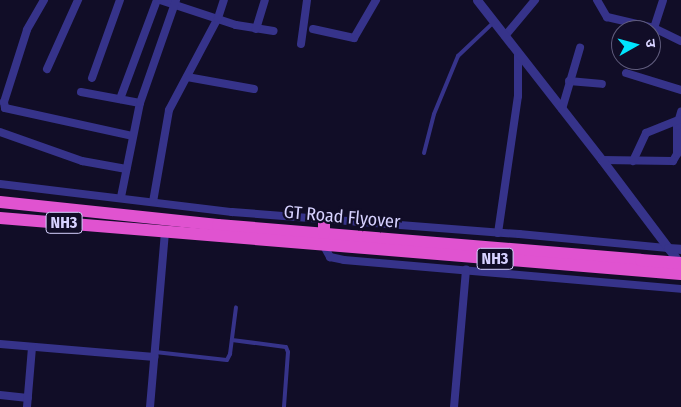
<!DOCTYPE html>
<html>
<head>
<meta charset="utf-8">
<style>
	body { margin:0 }
	#map { position:relative; width:681px; height:407px; overflow:hidden; background:#110d27; font-family:"Fira Sans Condensed","Noto Sans Devanagari",sans-serif }
	div>[style] { position:absolute }
	.service>* { height:4px; margin:-2px; padding:0 2px; transform-origin:2px; border-radius:2px; background:#36338a }
	.minor>* { height:8px; margin:-4px; padding:0 4px; transform-origin:4px; border-radius:4px; background:#36338a }
	.tertiary>* { height:9px; margin:-4.5px; padding:0 4.5px; transform-origin:4.5px; border-radius:4.5px; background:#36338a }
	.trunk>* { height:12px; margin:-6px; padding:0 6px; transform-origin:6px; border-radius:6px; background:#e053d0 }
	.trunk-bridge>* { height:12px; margin:-6px; padding:0 6px; transform-origin:6px; border-radius:6px; background:#e053d0 }
	span { translate:-50% -50%; white-space:nowrap; text-align:center; line-height:1.15; -webkit-text-stroke:4.5px #110d27; paint-order:stroke }
	.shield-label span { padding:1px 4px; background:#110d27; border:1px solid; border-radius:4px; -webkit-text-stroke-width:0 }
	.shield-label { font-size:16px; color:#d7d2ff; font-weight:700 }
	.street-label { font-size:18px; color:#d7d2ff }
	.north { position:absolute; left:611px; top:20px; width:50px; height:50px; box-sizing:border-box; background:#110d27; border:1px solid #605c7d; border-radius:50%; rotate:83deg; font-size:14px; font-weight:700; line-height:20px; text-align:center; color:#d7d2ff }
	.north::after { content:''; display:block; margin:auto; width:18px; height:22px; background:#00e4fd; clip-path:polygon(50% 0,100% 100%,50% 72%,0 100%) }
</style>
</head>
<body>
<div id="map">
	<div class="service">
		<i style="left:424px;top:153px;width:40px;rotate:-75.6deg"></i>
		<i style="left:434px;top:114px;width:63px;rotate:-67.5deg"></i>
		<i style="left:458px;top:56px;width:50px;rotate:-43.4deg"></i>
		<i style="left:232px;top:340px;width:54px;rotate:7.4deg"></i>
		<i style="left:286px;top:347px;width:5px;rotate:68deg"></i>
		<i style="left:288px;top:352px;width:55px;rotate:94.2deg"></i>
		<i style="left:155px;top:352px;width:72px;rotate:6.3deg"></i>
		<i style="left:227px;top:360px;width:7px;rotate:-63deg"></i>
		<i style="left:230px;top:354px;width:47px;rotate:-82.7deg"></i>
	</div>
	<div class="minor">
		<i style="left:44px;top:0;width:34px;rotate:120deg"></i>
		<i style="left:27px;top:30px;width:76px;rotate:107.7deg"></i>
		<i style="left:4px;top:102px;width:6px;rotate:81deg"></i>
		<i style="left:5px;top:108px;width:130px;rotate:12.4deg"></i>
		<i style="left:160px;top:0;width:80px;rotate:18.2deg"></i>
		<i style="left:236px;top:25px;width:38px;rotate:9deg"></i>
		<i style="left:597px;top:0;width:20px;rotate:60deg"></i>
		<i style="left:607px;top:17px;width:48px;rotate:13.2deg"></i>
		<i style="left:654px;top:28px;width:30px;rotate:26deg"></i>
		<i style="left:654px;top:28px;width:29px;rotate:-72deg"></i>
		<i style="left:256px;top:29px;width:30px;rotate:-73deg"></i>
		<i style="left:313px;top:29px;width:42px;rotate:12.4deg"></i>
		<i style="left:354px;top:38px;width:44px;rotate:-59.9deg"></i>
		<i style="left:505px;top:36px;width:47px;rotate:-50.2deg"></i>
		<i style="left:301px;top:44px;width:44px;rotate:-82.2deg"></i>
		<i style="left:47px;top:69px;width:76px;rotate:-65.8deg"></i>
		<i style="left:626px;top:73px;width:58px;rotate:17.2deg"></i>
		<i style="left:187px;top:77px;width:68px;rotate:10.2deg"></i>
		<i style="left:92px;top:78px;width:83px;rotate:-70.3deg"></i>
		<i style="left:569px;top:81px;width:33px;rotate:5deg"></i>
		<i style="left:81px;top:92px;width:60px;rotate:10.6deg"></i>
		<i style="left:120px;top:99px;width:106px;rotate:-69.5deg"></i>
		<i style="left:562px;top:109px;width:64px;rotate:-73.6deg"></i>
		<i style="left:0;top:132px;width:87px;rotate:19.5deg"></i>
		<i style="left:82px;top:161px;width:45px;rotate:10.3deg"></i>
		<i style="left:602px;top:160px;width:71px;rotate:0.8deg"></i>
		<i style="left:673px;top:161px;width:8px;rotate:-60deg"></i>
		<i style="left:677px;top:154px;width:28px;rotate:-90deg"></i>
		<i style="left:677px;top:126px;width:15px;rotate:-74deg"></i>
		<i style="left:633px;top:161px;width:31px;rotate:-65deg"></i>
		<i style="left:646px;top:133px;width:37px;rotate:-22deg"></i>
		<i style="left:0;top:184px;width:234px;rotate:6.9deg"></i>
		<i style="left:232px;top:212px;width:288px;rotate:4.4deg"></i>
		<i style="left:519px;top:234px;width:150px;rotate:5.4deg"></i>
		<i style="left:121px;top:197px;width:96px;rotate:-78.6deg"></i>
		<i style="left:140px;top:103px;width:109px;rotate:-70.7deg"></i>
		<i style="left:153px;top:202px;width:93px;rotate:-80.1deg"></i>
		<i style="left:169px;top:110px;width:104px;rotate:-62deg"></i>
		<i style="left:218px;top:18px;width:19px;rotate:-72deg"></i>
		<i style="left:498px;top:233px;width:138px;rotate:-81.7deg"></i>
		<i style="left:518px;top:96px;width:43px;rotate:-90deg"></i>
		<i style="left:323px;top:244px;width:15px;rotate:62deg"></i>
		<i style="left:330px;top:257px;width:14px;rotate:12deg"></i>
		<i style="left:344px;top:260px;width:338px;rotate:4.9deg"></i>
		<i style="left:0;top:344px;width:155px;rotate:4.8deg"></i>
		<i style="left:0;top:395px;width:28px;rotate:6deg"></i>
		<i style="left:27px;top:407px;width:60px;rotate:-85.2deg"></i>
		<i style="left:150px;top:407px;width:177px;rotate:-85.1deg"></i>
		<i style="left:454px;top:407px;width:138px;rotate:-85deg"></i>
	</div>
	<div class="tertiary">
		<i style="left:477px;top:0;width:203px;rotate:52deg"></i>
		<i style="left:602px;top:160px;width:131px;rotate:53deg"></i>
		<i style="left:668px;top:248px;width:13px;rotate:4deg"></i>
	</div>
	<div class="trunk">
		<i style="left:0;top:202px;width:219px;rotate:6deg"></i>
		<i style="left:218px;top:225px;width:424px;rotate:4.7deg"></i>
		<i style="left:0;top:218px;width:683px;rotate:4.7deg"></i>
		<i style="left:324px;top:218px;width:15px;rotate:90deg"></i>
	</div>
	<div class="trunk-bridge">
		<i style="left:641px;top:260px;width:40px;rotate:4.3deg"></i>
	</div>
	<div class="shield-label">
		<span style="left:64px;top:223px">NH3</span>
		<span style="left:495px;top:259px">NH3</span>
	</div>
	<div class="street-label">
		<span style="left:342px;top:217px;rotate:5deg">GT Road Flyover</span>
	</div>
	<div class="north">उ</div>
</div>
</body>
</html>
